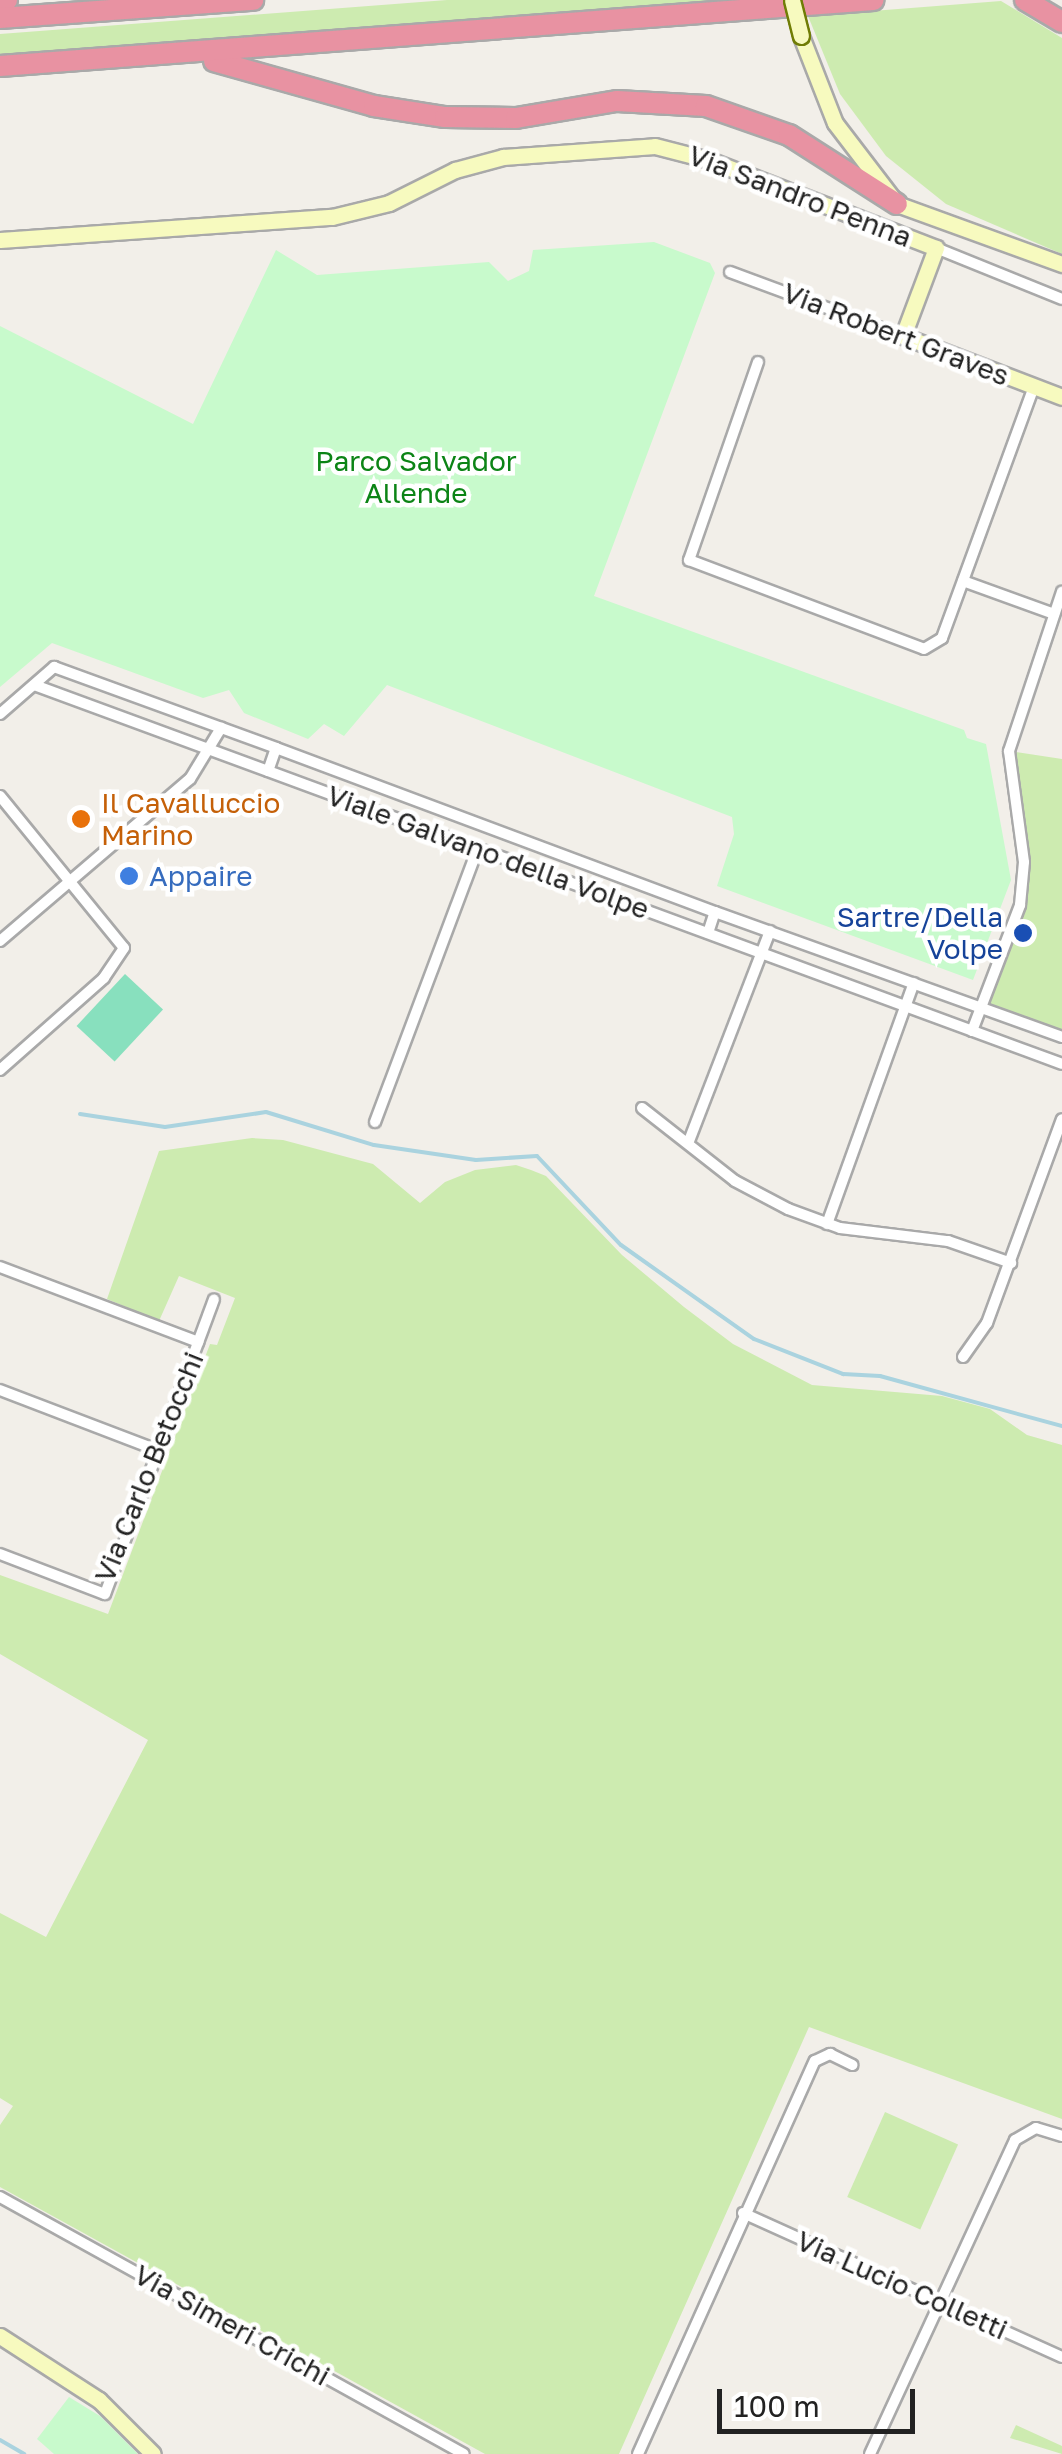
<!DOCTYPE html>
<html>
<head>
<meta charset="utf-8">
<style>
	body { margin:0 }
	#map { position:relative; width:1062px; height:2454px; overflow:hidden; background:#f2efe9; font-family:"Golos Text",sans-serif }
	div>[style] { position:absolute }
	.grass>* { inset:0; background:#cdebb0; transform-origin:0 0 }
	.park>* { inset:0; background:#c8facc }
	.pitch>* { inset:0; background:#88e0be; transform-origin:0 0 }
	.stream>* { height:4px; margin:-2px; padding:0 2px; transform-origin:2px; border-radius:2px; background:#aad3df }
	.roads { filter:drop-shadow(2px 0 #a9a9a9) drop-shadow(-2px 0 #a9a9a9) drop-shadow(0 2px #a9a9a9) drop-shadow(0 -2px #a9a9a9) }
	.street>* { height:10px; margin:-5px; padding:0 5px; transform-origin:5px; border-radius:5px; background:#fff }
	.secondary>* { height:15px; margin:-7.5px; padding:0 7.5px; transform-origin:7.5px; border-radius:7.5px; background:#f7fabf }
	.highway>* { height:20px; margin:-10px; padding:0 10px; transform-origin:10px; border-radius:10px; background:#e892a2 }
	.bridges { filter:drop-shadow(2px 0 #707d05) drop-shadow(-2px 0 #707d05) drop-shadow(0 2px #707d05) drop-shadow(0 -2px #707d05) }
	.secondary-bridge>* { height:15px; margin:-7.5px; padding:0 7.5px; transform-origin:7.5px; border-radius:7.5px; background:#f7fabf }
	.dots>* { width:28px; height:28px; translate:-50% -50%; box-sizing:border-box; border:5px solid #fff; border-radius:50% }
	span { translate:-50% -50%; white-space:nowrap; text-align:center; line-height:1.15; -webkit-text-stroke:9px #fff; paint-order:stroke }
	.street-label { font-size:28px; color:#222 }
	.park-label { font-size:28px; color:#0c8416 }
	.food-label { font-size:28px; color:#c56008 }
	.left { translate:0 -50%; text-align:left }
	.shop-label { font-size:28px; color:#366cbe }
	.transit-label { font-size:28px; color:#164399 }
	.right { translate:-100% -50%; text-align:right }
	.scale { position:absolute; left:717px; top:2389px; width:198px; height:45px; box-sizing:border-box; border:5px solid #222; border-top:0; padding-left:12px; font-size:30px; line-height:35px; white-space:nowrap; color:#222; -webkit-text-stroke:8px #fff; paint-order:stroke }
</style>
</head>
<body>
<div id="map">
	<div class="grass">
		<i style="clip-path:polygon(447px 0,747px 0,0 58px,0 34px)"></i>
		<i style="clip-path:polygon(1001px 1px,1062px 38px,1062px 254px,946px 204px,886px 156px,840px 94px,808px 16px)"></i>
		<i style="clip-path:polygon(1009px 751px,1062px 759px,1062px 1037px,981px 1007px,1022px 895px)"></i>
		<i style="clip-path:polygon(252px 1138px,283px 1140px,373px 1164px,420px 1203px,445px 1182px,475px 1170px,516px 1165px,531px 1170px,546px 1176px,622px 1255px,684px 1307px,733px 1344px,812px 1385px,942px 1396px,990px 1409px,1027px 1435px,1062px 1445px,1062px 2119px,809px 2027px,619px 2454px,485px 2454px,0 2187px,0 2125px,13px 2106px,0 2098px,0 1913px,46px 1937px,148px 1740px,0 1654px,0 1575px,108px 1614px,210px 1344px,217px 1345px,235px 1298px,179px 1276px,159px 1321px,107px 1299px,159px 1151px)"></i>
		<i style="left:885px;top:2112px;width:80px;height:93px;rotate:24deg"></i>
		<i style="clip-path:polygon(1016px 2425px,1062px 2446px,1062px 2454px,1010px 2438px)"></i>
	</div>
	<div class="park">
		<i style="clip-path:polygon(654px 242px,710px 263px,715px 273px,594px 596px,964px 730px,967px 738px,986px 744px,1011px 880px,973px 980px,717px 886px,734px 834px,732px 817px,387px 685px,344px 736px,324px 724px,308px 739px,244px 713px,229px 690px,203px 698px,52px 643px,0 687px,0 326px,193px 424px,276px 250px,317px 275px,489px 262px,508px 281px,529px 271px,533px 250px)"></i>
		<i style="clip-path:polygon(69px 2397px,100px 2416px,138px 2454px,54px 2454px,37px 2439px)"></i>
	</div>
	<div class="pitch">
		<i style="left:125px;top:974px;width:52px;height:71px;rotate:43deg"></i>
	</div>
	<div class="stream">
		<i style="left:80px;top:1114px;width:86px;rotate:8.7deg"></i>
		<i style="left:165px;top:1127px;width:102px;rotate:-8.4deg"></i>
		<i style="left:266px;top:1112px;width:113px;rotate:17deg"></i>
		<i style="left:374px;top:1145px;width:103px;rotate:8.4deg"></i>
		<i style="left:476px;top:1160px;width:61px;rotate:-3.8deg"></i>
		<i style="left:537px;top:1156px;width:122px;rotate:46.7deg"></i>
		<i style="left:621px;top:1245px;width:163px;rotate:35.3deg"></i>
		<i style="left:754px;top:1339px;width:96px;rotate:21.5deg"></i>
		<i style="left:843px;top:1374px;width:37px;rotate:3deg"></i>
		<i style="left:880px;top:1376px;width:189px;rotate:15.4deg"></i>
		<i style="left:0;top:2440px;width:28px;rotate:30deg"></i>
	</div>
	<div class="roads">
		<div class="street">
			<i style="left:936px;top:248px;width:136px;rotate:22deg"></i>
			<i style="left:730px;top:272px;width:184px;rotate:20.3deg"></i>
			<i style="left:758px;top:362px;width:210px;rotate:109.2deg"></i>
			<i style="left:689px;top:560px;width:251px;rotate:20.7deg"></i>
			<i style="left:924px;top:649px;width:21px;rotate:-31deg"></i>
			<i style="left:942px;top:638px;width:268px;rotate:-69.9deg"></i>
			<i style="left:963px;top:581px;width:97px;rotate:19.9deg"></i>
			<i style="left:0;top:714px;width:72px;rotate:-41deg"></i>
			<i style="left:54px;top:667px;width:236px;rotate:20deg"></i>
			<i style="left:276px;top:748px;width:24px;rotate:109deg"></i>
			<i style="left:268px;top:771px;width:249px;rotate:-159.8deg"></i>
			<i style="left:276px;top:748px;width:469px;rotate:20.5deg"></i>
			<i style="left:268px;top:771px;width:846px;rotate:20.25deg"></i>
			<i style="left:0;top:796px;width:196px;rotate:50.8deg"></i>
			<i style="left:124px;top:948px;width:36px;rotate:124deg"></i>
			<i style="left:104px;top:978px;width:139px;rotate:138.5deg"></i>
			<i style="left:708px;top:933px;width:22px;rotate:-72deg"></i>
			<i style="left:715px;top:912px;width:369px;rotate:19.8deg"></i>
			<i style="left:0;top:941px;width:250px;rotate:-40.5deg"></i>
			<i style="left:190px;top:779px;width:60px;rotate:-58.7deg"></i>
			<i style="left:972px;top:1031px;width:135px;rotate:-69.1deg"></i>
			<i style="left:1020px;top:905px;width:43px;rotate:-84.7deg"></i>
			<i style="left:1024px;top:862px;width:112px;rotate:-97.7deg"></i>
			<i style="left:1009px;top:751px;width:168px;rotate:-71.6deg"></i>
			<i style="left:642px;top:1108px;width:118px;rotate:38.1deg"></i>
			<i style="left:735px;top:1181px;width:60px;rotate:27.8deg"></i>
			<i style="left:788px;top:1209px;width:55px;rotate:20.1deg"></i>
			<i style="left:840px;top:1228px;width:109px;rotate:6.9deg"></i>
			<i style="left:948px;top:1241px;width:67px;rotate:19.2deg"></i>
			<i style="left:375px;top:1122px;width:293px;rotate:-69.4deg"></i>
			<i style="left:689px;top:1141px;width:225px;rotate:-68.9deg"></i>
			<i style="left:827px;top:1224px;width:256px;rotate:-70.2deg"></i>
			<i style="left:0;top:1267px;width:212px;rotate:20.7deg"></i>
			<i style="left:963px;top:1357px;width:42px;rotate:-54.8deg"></i>
			<i style="left:987px;top:1323px;width:217px;rotate:-69.8deg"></i>
			<i style="left:0;top:1390px;width:168px;rotate:20.9deg"></i>
			<i style="left:0;top:1554px;width:112px;rotate:20.9deg"></i>
			<i style="left:105px;top:1594px;width:314px;rotate:-69.7deg"></i>
			<i style="left:0;top:2197px;width:530px;rotate:28.98deg"></i>
			<i style="left:743px;top:2213px;width:350px;rotate:24.3deg"></i>
			<i style="left:638px;top:2454px;width:431px;rotate:-65.8deg"></i>
			<i style="left:815px;top:2061px;width:17px;rotate:-25deg"></i>
			<i style="left:830px;top:2054px;width:25px;rotate:26deg"></i>
			<i style="left:870px;top:2454px;width:346px;rotate:-65.2deg"></i>
			<i style="left:1015px;top:2140px;width:24px;rotate:-30deg"></i>
			<i style="left:1036px;top:2128px;width:27px;rotate:17deg"></i>
		</div>
		<div class="secondary">
			<i style="left:801px;top:36px;width:93px;rotate:68.7deg"></i>
			<i style="left:835px;top:123px;width:102px;rotate:52.6deg"></i>
			<i style="left:897px;top:204px;width:176px;rotate:20deg"></i>
			<i style="left:0;top:240px;width:333px;rotate:-4deg"></i>
			<i style="left:332px;top:217px;width:59px;rotate:-13.8deg"></i>
			<i style="left:389px;top:203px;width:74px;rotate:-26.6deg"></i>
			<i style="left:455px;top:170px;width:50px;rotate:-15.2deg"></i>
			<i style="left:503px;top:157px;width:152px;rotate:-4.1deg"></i>
			<i style="left:655px;top:146px;width:56px;rotate:14.5deg"></i>
			<i style="left:709px;top:160px;width:243px;rotate:21.2deg"></i>
			<i style="left:936px;top:248px;width:94px;rotate:110.6deg"></i>
			<i style="left:903px;top:336px;width:170px;rotate:21deg"></i>
			<i style="left:0;top:2336px;width:118px;rotate:32.9deg"></i>
			<i style="left:99px;top:2400px;width:76px;rotate:45deg"></i>
		</div>
		<div class="highway">
			<i style="left:0;top:0;width:7px"></i>
			<i style="left:1025px;top:0;width:43px;rotate:30.7deg"></i>
			<i style="left:0;top:18px;width:254px;rotate:-4.1deg"></i>
			<i style="left:214px;top:61px;width:166px;rotate:15.7deg"></i>
			<i style="left:374px;top:106px;width:72px;rotate:8.8deg"></i>
			<i style="left:445px;top:117px;width:71px;rotate:0.8deg"></i>
			<i style="left:516px;top:118px;width:102px;rotate:-9.6deg"></i>
			<i style="left:617px;top:101px;width:89px;rotate:3.2deg"></i>
			<i style="left:706px;top:106px;width:88px;rotate:19.3deg"></i>
			<i style="left:789px;top:135px;width:128px;rotate:32.6deg"></i>
			<i style="left:0;top:66px;width:876px;rotate:-4.32deg"></i>
		</div>
	</div>
	<div class="bridges">
		<div class="secondary-bridge">
			<i style="left:792px;top:0;width:37px;rotate:76deg"></i>
		</div>
	</div>
	<div class="dots">
		<i style="left:81px;top:819px;background:#e8710a"></i>
		<i style="left:129px;top:876px;background:#3f7fe0"></i>
		<i style="left:1023px;top:933px;background:#1a4fb4"></i>
	</div>
	<div class="street-label">
		<span style="left:800px;top:196px;rotate:21deg">Via Sandro Penna</span>
		<span style="left:896px;top:334px;rotate:21deg">Via Robert Graves</span>
		<span style="left:488px;top:852px;rotate:20deg">Viale Galvano della Volpe</span>
		<span style="left:149px;top:1467px;rotate:-68deg">Via Carlo Betocchi</span>
		<span style="left:902px;top:2285px;rotate:24deg">Via Lucio Colletti</span>
		<span style="left:232px;top:2325px;rotate:29deg">Via Simeri Crichi</span>
	</div>
	<div class="park-label">
		<span style="left:416px;top:477px">Parco Salvador<br>Allende</span>
	</div>
	<div class="food-label">
		<span class="left" style="left:101px;top:819px">Il Cavalluccio<br>Marino</span>
	</div>
	<div class="shop-label">
		<span class="left" style="left:149px;top:876px">Appaire</span>
	</div>
	<div class="transit-label">
		<span class="right" style="left:1003px;top:933px">Sartre/Della<br>Volpe</span>
	</div>
	<div class="scale">100 m</div>
</div>
</body>
</html>
